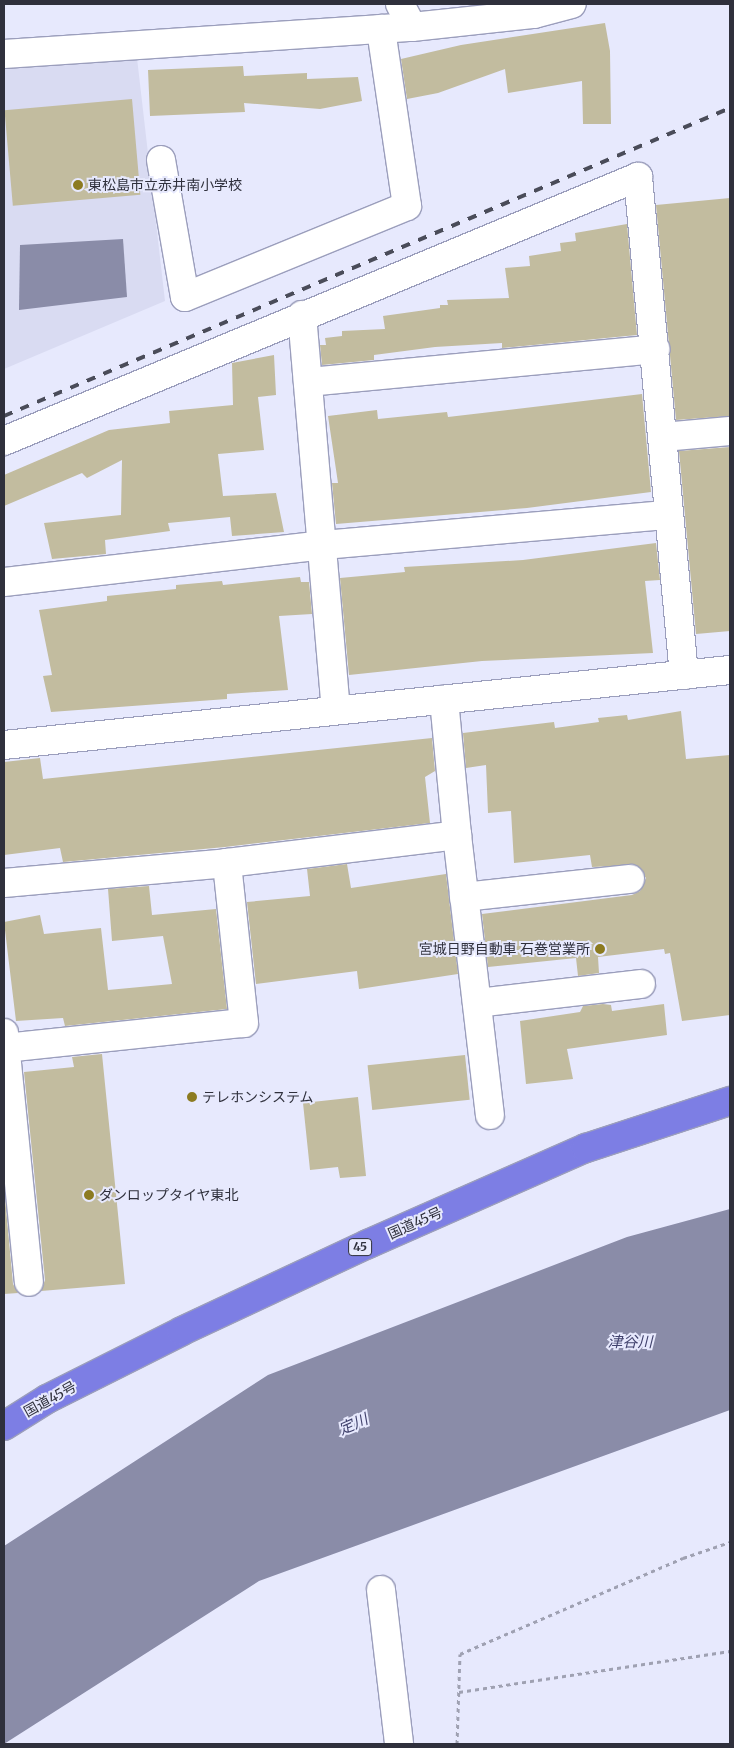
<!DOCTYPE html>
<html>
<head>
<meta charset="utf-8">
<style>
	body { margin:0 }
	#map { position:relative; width:734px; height:1748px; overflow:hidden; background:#e7e9fd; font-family:Merriweather,"Noto Sans JP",serif }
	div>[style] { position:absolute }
	.built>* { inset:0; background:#d9dbf2 }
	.water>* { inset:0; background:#8a8ca8 }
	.building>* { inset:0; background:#c2bc9f; transform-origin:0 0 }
	.path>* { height:3px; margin-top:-1.5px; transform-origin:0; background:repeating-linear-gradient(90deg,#9fa1b2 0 4px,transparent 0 8px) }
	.roads { filter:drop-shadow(1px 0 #9b9ebc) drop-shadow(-1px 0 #9b9ebc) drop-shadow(0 1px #9b9ebc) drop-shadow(0 -1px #9b9ebc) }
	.minor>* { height:28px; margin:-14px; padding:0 14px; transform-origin:14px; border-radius:14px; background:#fff }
	.highway>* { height:28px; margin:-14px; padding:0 14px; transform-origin:14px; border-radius:14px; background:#7d7ee4 }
	.rail>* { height:4px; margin-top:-2px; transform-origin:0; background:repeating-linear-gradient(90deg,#4a4c59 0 9px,transparent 0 18px) }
	.dots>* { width:14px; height:14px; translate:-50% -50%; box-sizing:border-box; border:2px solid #e7e9fd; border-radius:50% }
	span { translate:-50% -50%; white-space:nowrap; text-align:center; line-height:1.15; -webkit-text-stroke:4px #e7e9fd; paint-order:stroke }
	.shield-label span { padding:1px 4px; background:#e7e9fd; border:1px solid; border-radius:4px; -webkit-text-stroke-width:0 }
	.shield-label { font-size:12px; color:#2f303c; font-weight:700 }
	.poi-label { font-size:14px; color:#2f303c }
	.left { translate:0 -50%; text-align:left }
	.right { translate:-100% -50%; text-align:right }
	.street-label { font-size:14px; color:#2f303c }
	.water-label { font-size:15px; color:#41426d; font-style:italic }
	.frame { position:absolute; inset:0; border:5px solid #2f303c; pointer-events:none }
</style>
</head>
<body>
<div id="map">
	<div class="built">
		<i style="clip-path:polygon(137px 58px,165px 301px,4px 369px,4px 69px)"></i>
	</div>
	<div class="water">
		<i style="clip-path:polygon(123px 239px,127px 297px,19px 310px,20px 245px)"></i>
		<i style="clip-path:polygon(730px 1209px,730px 1410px,259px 1581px,4px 1744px,4px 1546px,268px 1375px,627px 1237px)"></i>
	</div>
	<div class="building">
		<i style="clip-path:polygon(605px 23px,610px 51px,611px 124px,583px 124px,582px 81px,508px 93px,505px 69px,438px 93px,407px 99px,401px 59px,461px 45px)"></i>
		<i style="clip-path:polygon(243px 66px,244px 76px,307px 73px,307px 79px,358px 77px,362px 101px,320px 109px,244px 103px,245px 112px,150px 116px,148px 70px)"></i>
		<i style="left:132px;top:99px;width:96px;height:128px;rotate:85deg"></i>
		<i style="clip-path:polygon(730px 198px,730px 416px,676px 420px,656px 205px)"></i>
		<i style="clip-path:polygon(627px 224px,637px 335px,502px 348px,502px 343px,435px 347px,374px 355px,374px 360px,322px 365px,320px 345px,326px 345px,325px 338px,342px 336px,342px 331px,385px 329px,383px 316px,440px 308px,440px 305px,448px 305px,447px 300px,509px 298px,505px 268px,530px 266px,529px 256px,561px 251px,560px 243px,576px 241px,575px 233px)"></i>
		<i style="clip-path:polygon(274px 355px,276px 395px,258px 397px,264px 450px,218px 454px,223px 496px,276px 493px,284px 532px,232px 536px,230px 517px,168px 523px,170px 531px,105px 540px,106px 554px,52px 559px,44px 523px,121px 515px,122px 460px,87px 478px,82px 473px,4px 506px,4px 475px,109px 430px,170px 423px,169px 411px,233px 405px,232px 363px)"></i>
		<i style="clip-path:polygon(642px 394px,651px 492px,527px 508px,336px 524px,332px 483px,338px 483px,328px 416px,377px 410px,378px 419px,447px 412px,448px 417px)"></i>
		<i style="clip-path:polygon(730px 447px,730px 631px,696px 634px,679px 451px)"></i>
		<i style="clip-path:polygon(656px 543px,660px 580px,645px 581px,653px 653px,482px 661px,349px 675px,340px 578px,405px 572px,404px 567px,523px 560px)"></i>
		<i style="clip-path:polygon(300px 577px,301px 582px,309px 582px,312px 614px,279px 616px,288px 690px,227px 694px,227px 699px,51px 712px,43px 676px,52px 675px,39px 610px,107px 601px,107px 596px,176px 589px,176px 585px,222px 581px,223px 585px)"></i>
		<i style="clip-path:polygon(681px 711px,686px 759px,730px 755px,730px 1015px,682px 1021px,670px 953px,665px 954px,664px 949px,598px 957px,599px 973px,578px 976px,576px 958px,488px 967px,482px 914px,632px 895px,640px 891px,646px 878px,636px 865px,592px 867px,590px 855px,514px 863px,511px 811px,488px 813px,486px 765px,466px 768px,463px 733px,554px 722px,555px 728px,599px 722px,598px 718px,627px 715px,628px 720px)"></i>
		<i style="clip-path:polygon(432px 738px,435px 771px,425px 777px,430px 823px,225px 847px,63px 862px,60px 848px,4px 855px,4px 762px,40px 758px,43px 779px)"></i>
		<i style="clip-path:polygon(347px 864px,351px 888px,446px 874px,458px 974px,359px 989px,357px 971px,256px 984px,247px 902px,310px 896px,307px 869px)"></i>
		<i style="clip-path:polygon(149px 886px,152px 915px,216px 909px,227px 1009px,65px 1026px,63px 1018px,16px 1021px,4px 922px,40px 915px,44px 934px,101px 928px,108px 990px,172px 984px,163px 936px,112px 941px,108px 889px)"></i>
		<i style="clip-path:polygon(603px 1004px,611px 1005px,612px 1011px,664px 1004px,667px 1035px,567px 1049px,573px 1079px,526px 1084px,520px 1021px,580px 1012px,583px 1006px)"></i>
		<i style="clip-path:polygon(102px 1054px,125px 1284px,41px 1291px,45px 1280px,24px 1072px,74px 1067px,72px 1057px)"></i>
		<i style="left:465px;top:1055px;width:45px;height:98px;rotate:84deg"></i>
		<i style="clip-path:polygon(358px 1097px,366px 1176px,340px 1178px,338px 1167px,310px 1170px,303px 1103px)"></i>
		<i style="clip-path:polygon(4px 1187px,13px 1284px,18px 1293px,4px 1294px)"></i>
	</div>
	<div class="path">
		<i style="left:459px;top:1692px;width:274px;rotate:-8.6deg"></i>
		<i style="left:457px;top:1744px;width:90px;rotate:-88.1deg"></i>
		<i style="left:460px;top:1654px;width:243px;rotate:-23.3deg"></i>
		<i style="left:683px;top:1558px;width:50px;rotate:-18.8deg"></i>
	</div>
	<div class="roads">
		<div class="minor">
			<i style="left:400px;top:4px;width:26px;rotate:62deg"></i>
			<i style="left:4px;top:54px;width:409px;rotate:-3.8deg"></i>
			<i style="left:412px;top:27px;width:123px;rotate:-6.1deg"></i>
			<i style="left:534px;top:14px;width:39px;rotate:-15deg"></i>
			<i style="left:161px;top:160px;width:139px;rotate:80.1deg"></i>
			<i style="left:185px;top:297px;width:240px;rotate:-22.3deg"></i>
			<i style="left:407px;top:206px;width:179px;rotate:-98.4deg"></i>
			<i style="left:302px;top:315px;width:395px;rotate:85.1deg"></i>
			<i style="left:308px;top:382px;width:349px;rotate:-5.4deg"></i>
			<i style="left:663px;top:437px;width:67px;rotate:-5.1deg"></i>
			<i style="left:4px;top:441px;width:687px;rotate:-22.61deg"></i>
			<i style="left:638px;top:177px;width:500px;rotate:84.72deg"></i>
			<i style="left:4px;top:582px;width:321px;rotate:-6.6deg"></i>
			<i style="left:323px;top:545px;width:347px;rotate:-5deg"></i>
			<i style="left:4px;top:745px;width:730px;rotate:-5.9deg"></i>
			<i style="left:457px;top:835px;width:282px;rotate:83.3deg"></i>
			<i style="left:4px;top:883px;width:224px;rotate:-5.1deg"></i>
			<i style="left:227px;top:863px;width:232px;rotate:-6.9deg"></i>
			<i style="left:457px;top:835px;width:136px;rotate:-95.5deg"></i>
			<i style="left:464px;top:897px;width:167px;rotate:-6.2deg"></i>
			<i style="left:477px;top:1003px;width:165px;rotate:-6.6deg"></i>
			<i style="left:4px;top:1033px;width:250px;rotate:84.3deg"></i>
			<i style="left:5px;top:1048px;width:240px;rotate:-6deg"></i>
			<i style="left:244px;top:1023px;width:161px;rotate:-96.1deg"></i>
			<i style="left:381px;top:1590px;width:155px;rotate:83.3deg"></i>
		</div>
		<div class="highway">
			<i style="left:4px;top:1426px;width:51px;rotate:-32.1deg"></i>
			<i style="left:47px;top:1399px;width:151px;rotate:-26.7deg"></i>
			<i style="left:182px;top:1331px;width:205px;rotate:-25.1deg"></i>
			<i style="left:368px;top:1244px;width:238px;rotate:-23.8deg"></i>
			<i style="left:586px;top:1148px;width:151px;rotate:-18.1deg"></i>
		</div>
	</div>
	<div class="rail">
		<i style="left:4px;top:416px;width:789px;rotate:-22.99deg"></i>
	</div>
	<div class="dots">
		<i style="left:78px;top:185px;background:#8c7b21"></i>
		<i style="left:600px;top:949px;background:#8c7b21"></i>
		<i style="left:192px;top:1097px;background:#8c7b21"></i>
		<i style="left:89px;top:1195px;background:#8c7b21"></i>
	</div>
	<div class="shield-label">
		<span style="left:360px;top:1247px">45</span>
	</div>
	<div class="poi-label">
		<span class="left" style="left:88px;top:185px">東松島市立赤井南小学校</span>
		<span class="right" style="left:590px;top:949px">宮城日野自動車 石巻営業所</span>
		<span class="left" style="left:202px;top:1097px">テレホンシステム</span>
		<span class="left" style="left:99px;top:1195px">ダンロップタイヤ東北</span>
	</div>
	<div class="street-label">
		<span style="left:415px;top:1223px;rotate:-24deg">国道45号</span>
		<span style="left:50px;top:1399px;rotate:-29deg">国道45号</span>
	</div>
	<div class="water-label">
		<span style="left:630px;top:1342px">津谷川</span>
		<span style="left:353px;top:1424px;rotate:-24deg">定川</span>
	</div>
	<div class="frame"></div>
</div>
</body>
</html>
